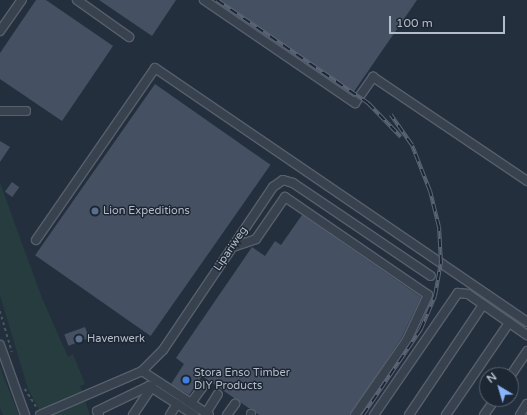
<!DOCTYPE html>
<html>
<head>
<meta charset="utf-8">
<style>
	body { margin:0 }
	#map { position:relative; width:527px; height:415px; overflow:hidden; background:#242f3e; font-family:"Varela Round",sans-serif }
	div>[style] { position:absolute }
	.green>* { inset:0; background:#263c3f }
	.building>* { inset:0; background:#455162; transform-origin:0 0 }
	.path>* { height:1.5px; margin-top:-0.75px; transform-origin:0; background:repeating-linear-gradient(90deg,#44595c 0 3px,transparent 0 6px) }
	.roads { filter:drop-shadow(1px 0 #565f6c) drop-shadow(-1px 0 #565f6c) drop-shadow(0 1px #565f6c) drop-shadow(0 -1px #565f6c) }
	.minor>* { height:8px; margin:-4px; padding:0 4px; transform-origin:4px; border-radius:4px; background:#38414e }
	.rail>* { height:4px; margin-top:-2px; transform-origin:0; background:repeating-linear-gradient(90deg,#1d2633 0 8px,#5a6575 0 16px); box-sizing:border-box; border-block:1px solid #5a6575 }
	.dots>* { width:11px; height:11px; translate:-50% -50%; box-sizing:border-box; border:2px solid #1d2633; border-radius:50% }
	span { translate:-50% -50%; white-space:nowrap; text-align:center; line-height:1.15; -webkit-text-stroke:3px #1d2633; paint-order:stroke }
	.poi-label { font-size:11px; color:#b4bcc9 }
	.left { translate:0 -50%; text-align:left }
	.street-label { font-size:11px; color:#b4bcc9 }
	.north { position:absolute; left:479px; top:367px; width:40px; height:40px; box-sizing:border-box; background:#1d2633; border:1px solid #59626f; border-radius:50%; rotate:322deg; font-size:11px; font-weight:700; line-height:16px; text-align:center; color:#b4bcc9 }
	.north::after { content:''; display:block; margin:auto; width:14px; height:18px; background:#8ab4f8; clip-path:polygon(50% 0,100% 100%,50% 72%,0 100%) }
	.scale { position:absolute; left:389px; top:16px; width:116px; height:18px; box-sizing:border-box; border:2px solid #b4bcc9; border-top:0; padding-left:5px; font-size:12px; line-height:14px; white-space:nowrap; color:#b4bcc9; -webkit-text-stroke:3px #1d2633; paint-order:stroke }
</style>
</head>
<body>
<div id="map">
	<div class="green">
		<i style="clip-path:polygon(0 183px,42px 298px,68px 357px,73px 354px,85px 384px,80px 386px,90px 415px,42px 415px,28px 389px,0 295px)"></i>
		<i style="clip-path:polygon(0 366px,3px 375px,19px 415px,3px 415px,0 408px)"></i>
	</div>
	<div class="building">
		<i style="clip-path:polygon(36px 0,46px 0,113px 46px,62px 121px,0 79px,0 53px)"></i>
		<i style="clip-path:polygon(99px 0,176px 0,152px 36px)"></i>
		<i style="clip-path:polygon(217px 0,417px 0,353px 93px)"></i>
		<i style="left:155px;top:84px;width:141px;height:209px;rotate:35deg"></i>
		<i style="clip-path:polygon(0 141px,10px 147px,0 162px)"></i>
		<i style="left:12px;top:182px;width:9px;height:12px;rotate:36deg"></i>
		<i style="clip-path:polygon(302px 215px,421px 297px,402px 337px,350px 415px,259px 415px,202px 376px,189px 395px,171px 384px,184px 364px,176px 358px,252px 247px,265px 256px,275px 241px,281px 245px)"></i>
		<i style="left:85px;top:327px;width:12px;height:22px;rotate:70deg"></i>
	</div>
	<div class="path">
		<i style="left:0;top:311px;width:43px;rotate:73.7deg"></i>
		<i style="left:25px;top:389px;width:22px;rotate:58deg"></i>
	</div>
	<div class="roads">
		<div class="minor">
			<i style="left:77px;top:0;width:64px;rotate:35.4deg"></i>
			<i style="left:204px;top:0;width:183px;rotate:34.3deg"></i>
			<i style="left:355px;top:103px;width:32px;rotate:-55deg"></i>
			<i style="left:373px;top:77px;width:186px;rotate:34deg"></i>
			<i style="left:0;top:31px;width:38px;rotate:-55deg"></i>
			<i style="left:0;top:111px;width:26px"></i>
			<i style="left:36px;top:240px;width:209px;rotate:-55.3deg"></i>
			<i style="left:155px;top:68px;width:450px;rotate:34.3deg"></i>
			<i style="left:233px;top:247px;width:24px;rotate:-19deg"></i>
			<i style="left:256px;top:239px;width:51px;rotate:-55.4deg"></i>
			<i style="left:285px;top:197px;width:173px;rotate:34.4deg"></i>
			<i style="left:428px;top:295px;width:50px;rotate:115deg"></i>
			<i style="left:407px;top:340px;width:91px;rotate:124.7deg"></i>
			<i style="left:0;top:345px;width:74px;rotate:70.3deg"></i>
			<i style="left:142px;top:371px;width:80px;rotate:33.3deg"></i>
			<i style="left:511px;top:375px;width:29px;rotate:-56deg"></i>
			<i style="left:191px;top:403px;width:22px;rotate:-54deg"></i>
			<i style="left:206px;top:413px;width:22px;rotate:-58deg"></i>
			<i style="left:40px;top:415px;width:111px;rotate:-23.3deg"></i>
			<i style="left:142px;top:371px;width:30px;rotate:-45deg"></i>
			<i style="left:163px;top:350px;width:197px;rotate:-56deg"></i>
			<i style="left:273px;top:187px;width:12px;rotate:-35deg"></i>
			<i style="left:283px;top:180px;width:10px;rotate:17deg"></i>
			<i style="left:293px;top:183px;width:166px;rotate:34deg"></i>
			<i style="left:99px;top:415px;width:4px;rotate:-117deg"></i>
			<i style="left:97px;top:411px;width:58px;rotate:-25.7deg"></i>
			<i style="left:149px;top:386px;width:54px;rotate:32.8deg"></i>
			<i style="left:133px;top:415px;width:34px;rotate:-56deg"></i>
			<i style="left:170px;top:415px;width:13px;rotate:-58deg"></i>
			<i style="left:227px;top:415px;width:14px;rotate:-54deg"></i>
			<i style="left:251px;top:415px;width:1px;rotate:-90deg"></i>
			<i style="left:374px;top:415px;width:148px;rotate:-55.5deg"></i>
			<i style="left:458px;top:293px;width:10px;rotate:6deg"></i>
			<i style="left:468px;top:294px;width:72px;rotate:34.8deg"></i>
			<i style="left:409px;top:415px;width:133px;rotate:-56.1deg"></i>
			<i style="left:446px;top:415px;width:112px;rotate:-55.6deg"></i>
			<i style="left:484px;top:415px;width:19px;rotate:-55deg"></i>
			<i style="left:520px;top:415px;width:13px;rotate:-58deg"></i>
		</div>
	</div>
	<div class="rail">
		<i style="left:217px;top:0;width:183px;rotate:34.3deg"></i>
		<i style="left:368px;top:103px;width:47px;rotate:45.9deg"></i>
		<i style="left:363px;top:415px;width:104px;rotate:-56deg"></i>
		<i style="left:421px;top:329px;width:36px;rotate:-67deg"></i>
		<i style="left:435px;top:296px;width:34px;rotate:-80deg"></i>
		<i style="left:441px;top:263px;width:36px;rotate:-93deg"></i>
		<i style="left:439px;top:227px;width:37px;rotate:-104deg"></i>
		<i style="left:430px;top:191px;width:49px;rotate:-111.4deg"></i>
		<i style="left:412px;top:145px;width:37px;rotate:-125deg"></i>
	</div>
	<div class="dots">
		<i style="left:95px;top:211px;background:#5c6f8a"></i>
		<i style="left:79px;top:339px;background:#5c6f8a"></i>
		<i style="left:186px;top:380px;background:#3f7fe0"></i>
	</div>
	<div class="poi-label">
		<span class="left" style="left:103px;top:211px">Lion Expeditions</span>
		<span class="left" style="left:87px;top:339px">Havenwerk</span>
		<span class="left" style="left:194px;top:380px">Stora Enso Timber<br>DIY Products</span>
	</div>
	<div class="street-label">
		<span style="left:231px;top:249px;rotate:-56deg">Lipariweg</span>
	</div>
	<div class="north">N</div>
	<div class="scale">100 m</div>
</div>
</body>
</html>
